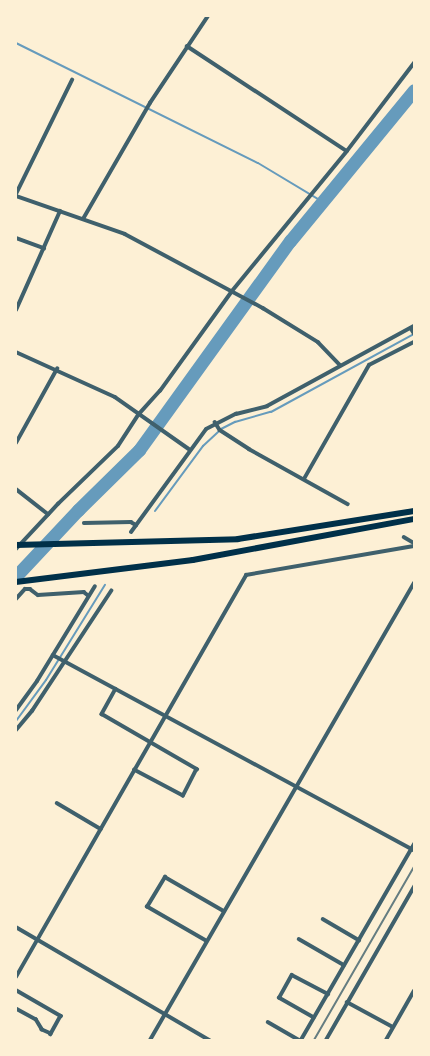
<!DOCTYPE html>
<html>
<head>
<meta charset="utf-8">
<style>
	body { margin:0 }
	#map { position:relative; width:430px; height:1056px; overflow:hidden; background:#fdf0d5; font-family:Literata,serif }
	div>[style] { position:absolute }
	.stream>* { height:2px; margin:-1px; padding:0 1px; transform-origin:1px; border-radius:1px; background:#669bbc }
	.river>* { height:13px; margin:-6.5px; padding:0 6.5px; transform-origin:6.5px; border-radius:6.5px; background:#669bbc }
	.minor>* { height:3.5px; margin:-1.75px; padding:0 1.75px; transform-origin:1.75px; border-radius:1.75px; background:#3f606c }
	.tertiary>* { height:4px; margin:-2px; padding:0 2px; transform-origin:2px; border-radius:2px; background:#3f606c }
	.trunk>* { height:5.5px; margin:-2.75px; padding:0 2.75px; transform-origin:2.75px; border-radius:2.75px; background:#003049 }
	.rail>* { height:2px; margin:-1px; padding:0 1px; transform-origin:1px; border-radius:1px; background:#657d81 }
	span { translate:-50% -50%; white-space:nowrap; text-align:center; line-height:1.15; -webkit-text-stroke:3.5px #fdf0d5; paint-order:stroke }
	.frame { position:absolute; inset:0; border:17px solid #fdf0d5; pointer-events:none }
</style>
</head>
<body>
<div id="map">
	<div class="stream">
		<i style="left:16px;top:43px;width:270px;rotate:26.4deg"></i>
		<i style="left:258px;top:163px;width:76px;rotate:31deg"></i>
		<i style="left:155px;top:511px;width:81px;rotate:-53.6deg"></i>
		<i style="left:203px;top:446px;width:25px;rotate:-43deg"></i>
		<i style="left:221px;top:429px;width:16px;rotate:-27deg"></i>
		<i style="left:235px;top:422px;width:37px;rotate:-16deg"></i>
		<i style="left:271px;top:412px;width:163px;rotate:-28.6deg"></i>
		<i style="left:16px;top:721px;width:51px;rotate:-53.8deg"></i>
		<i style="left:46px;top:680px;width:112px;rotate:-58.2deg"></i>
	</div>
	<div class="river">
		<i style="left:16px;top:576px;width:91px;rotate:-46.8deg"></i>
		<i style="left:78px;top:510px;width:86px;rotate:-44.5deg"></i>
		<i style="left:139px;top:450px;width:258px;rotate:-54.2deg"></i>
		<i style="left:290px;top:241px;width:195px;rotate:-50.6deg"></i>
	</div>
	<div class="minor">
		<i style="left:187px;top:46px;width:191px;rotate:33.3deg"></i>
		<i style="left:16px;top:194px;width:127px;rotate:-63.8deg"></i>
		<i style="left:16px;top:196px;width:115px;rotate:19.2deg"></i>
		<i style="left:125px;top:234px;width:157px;rotate:28.2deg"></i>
		<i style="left:263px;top:308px;width:65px;rotate:31.7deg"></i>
		<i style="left:318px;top:342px;width:32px;rotate:46deg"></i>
		<i style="left:83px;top:219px;width:134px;rotate:-60deg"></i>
		<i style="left:150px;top:103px;width:105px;rotate:-56.3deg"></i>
		<i style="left:16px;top:238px;width:30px;rotate:20deg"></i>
		<i style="left:16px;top:310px;width:108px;rotate:-66deg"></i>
		<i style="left:411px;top:328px;width:6px;rotate:59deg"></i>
		<i style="left:16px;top:352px;width:109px;rotate:24.4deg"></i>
		<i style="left:115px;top:397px;width:90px;rotate:35.1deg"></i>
		<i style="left:215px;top:422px;width:9px;rotate:58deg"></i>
		<i style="left:220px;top:430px;width:35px;rotate:33deg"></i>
		<i style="left:249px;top:449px;width:113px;rotate:29.1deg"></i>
		<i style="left:16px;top:443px;width:85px;rotate:-61deg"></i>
		<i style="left:304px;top:479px;width:131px;rotate:-60.3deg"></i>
		<i style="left:369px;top:365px;width:51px;rotate:-27.1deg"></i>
		<i style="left:16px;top:489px;width:41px;rotate:38deg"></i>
		<i style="left:84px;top:523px;width:47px;rotate:-1.2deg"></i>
		<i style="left:131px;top:522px;width:6px;rotate:31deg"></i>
		<i style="left:404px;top:537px;width:12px;rotate:31deg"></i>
		<i style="left:16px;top:549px;width:62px;rotate:-47deg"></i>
		<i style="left:58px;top:504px;width:83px;rotate:-44deg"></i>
		<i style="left:118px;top:446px;width:38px;rotate:-57deg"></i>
		<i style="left:139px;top:414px;width:31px;rotate:-48deg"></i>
		<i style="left:160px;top:391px;width:123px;rotate:-54.2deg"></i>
		<i style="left:232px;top:291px;width:181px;rotate:-50.6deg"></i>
		<i style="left:347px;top:151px;width:111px;rotate:-52.7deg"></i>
		<i style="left:16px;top:599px;width:13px;rotate:-48deg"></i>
		<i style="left:25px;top:589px;width:5px"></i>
		<i style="left:30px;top:589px;width:10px;rotate:37deg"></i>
		<i style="left:38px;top:595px;width:46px;rotate:-3.7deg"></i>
		<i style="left:84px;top:592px;width:6px;rotate:39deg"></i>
		<i style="left:53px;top:655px;width:410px;rotate:28.4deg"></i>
		<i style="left:116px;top:689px;width:29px;rotate:119deg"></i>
		<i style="left:102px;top:714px;width:110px;rotate:30.1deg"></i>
		<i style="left:197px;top:769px;width:30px;rotate:117deg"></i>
		<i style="left:183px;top:796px;width:55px;rotate:-152deg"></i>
		<i style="left:16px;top:730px;width:25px;rotate:-50deg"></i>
		<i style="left:32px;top:711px;width:144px;rotate:-56.6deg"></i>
		<i style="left:57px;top:803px;width:51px;rotate:30.6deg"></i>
		<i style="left:323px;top:919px;width:42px;rotate:30.3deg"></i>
		<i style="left:16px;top:927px;width:224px;rotate:30.3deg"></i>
		<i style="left:299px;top:939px;width:52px;rotate:30deg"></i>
		<i style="left:206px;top:941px;width:68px;rotate:-150deg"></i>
		<i style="left:147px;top:907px;width:35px;rotate:-59deg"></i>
		<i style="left:165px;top:877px;width:68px;rotate:30deg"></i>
		<i style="left:16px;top:977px;width:463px;rotate:-60.2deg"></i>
		<i style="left:246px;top:575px;width:170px;rotate:-9.8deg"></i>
		<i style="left:16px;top:990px;width:52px;rotate:30deg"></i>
		<i style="left:61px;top:1016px;width:21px;rotate:119deg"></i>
		<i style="left:51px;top:1034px;width:10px;rotate:-156deg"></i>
		<i style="left:42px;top:1030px;width:12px;rotate:-121deg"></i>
		<i style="left:36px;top:1020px;width:23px;rotate:-151deg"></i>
		<i style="left:347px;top:1002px;width:52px;rotate:28.5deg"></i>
		<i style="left:314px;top:1018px;width:40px;rotate:-150.3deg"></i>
		<i style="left:279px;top:998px;width:26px;rotate:-61deg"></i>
		<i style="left:292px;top:975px;width:41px;rotate:27.8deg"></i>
		<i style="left:268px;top:1022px;width:36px;rotate:30deg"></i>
		<i style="left:301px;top:1040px;width:226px;rotate:-60deg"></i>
		<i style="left:326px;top:1040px;width:177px;rotate:-60.1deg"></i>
		<i style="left:386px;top:1040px;width:56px;rotate:-60.3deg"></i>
	</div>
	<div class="tertiary">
		<i style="left:131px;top:532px;width:127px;rotate:-53.9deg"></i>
		<i style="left:206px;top:429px;width:34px;rotate:-27deg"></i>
		<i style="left:236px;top:414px;width:32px;rotate:-14deg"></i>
		<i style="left:267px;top:406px;width:167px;rotate:-28.6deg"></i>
		<i style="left:16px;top:710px;width:36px;rotate:-54deg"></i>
		<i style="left:37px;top:681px;width:111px;rotate:-58.6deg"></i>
		<i style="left:150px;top:1040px;width:528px;rotate:-59.99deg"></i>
	</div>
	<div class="trunk">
		<i style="left:16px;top:545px;width:222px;rotate:-1.5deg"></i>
		<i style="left:238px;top:539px;width:178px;rotate:-9deg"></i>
		<i style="left:16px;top:582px;width:178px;rotate:-7.1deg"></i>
		<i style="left:193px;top:560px;width:225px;rotate:-10.5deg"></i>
	</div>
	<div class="rail">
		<i style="left:314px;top:1040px;width:200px;rotate:-60deg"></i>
	</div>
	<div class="frame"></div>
</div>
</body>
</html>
